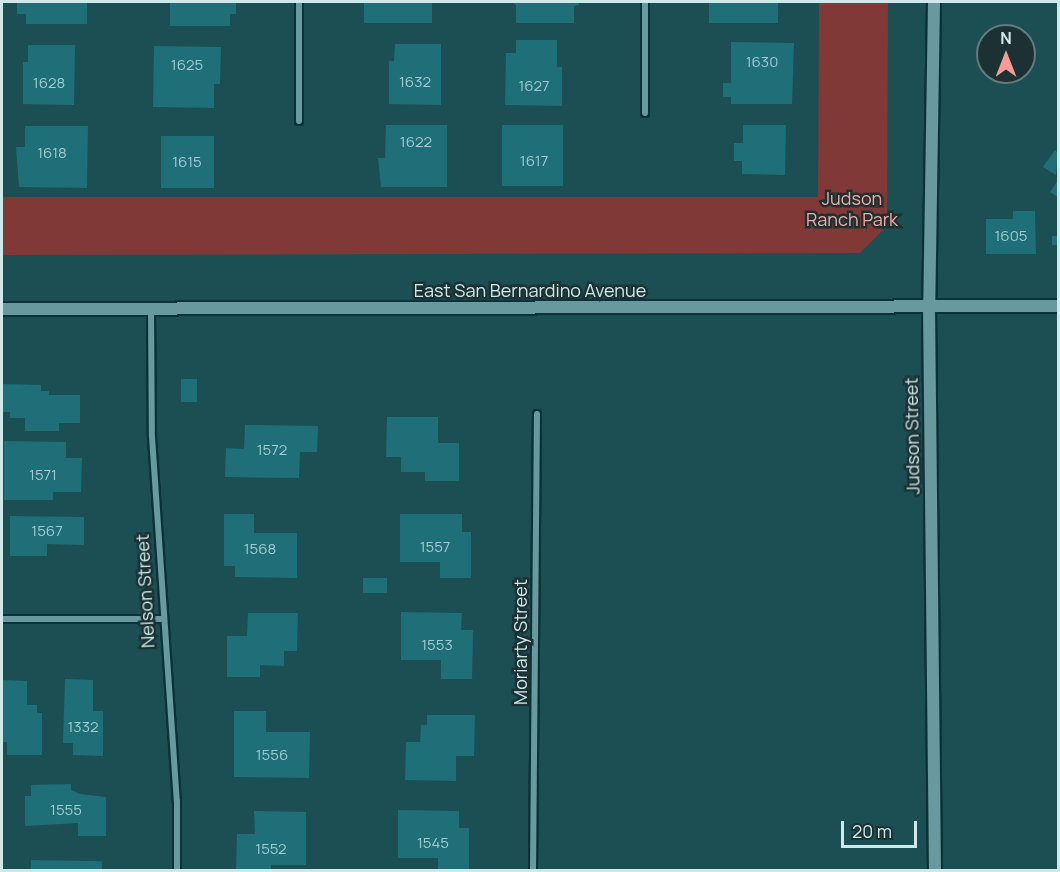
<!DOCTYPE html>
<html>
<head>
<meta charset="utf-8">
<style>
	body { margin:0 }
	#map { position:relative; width:1060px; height:872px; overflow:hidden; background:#1c4f54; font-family:Manrope,sans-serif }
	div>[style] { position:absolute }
	.green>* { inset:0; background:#813937 }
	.building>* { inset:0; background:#1e6f77; transform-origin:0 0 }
	.roads { filter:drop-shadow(2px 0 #0b3337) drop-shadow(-2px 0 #0b3337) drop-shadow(0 2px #0b3337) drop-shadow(0 -2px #0b3337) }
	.street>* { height:6px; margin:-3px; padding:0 3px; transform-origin:3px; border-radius:3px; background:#67999e }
	.secondary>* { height:12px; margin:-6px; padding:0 6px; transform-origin:6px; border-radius:6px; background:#67999e }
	span { translate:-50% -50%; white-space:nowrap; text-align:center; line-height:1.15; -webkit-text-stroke:5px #1c3133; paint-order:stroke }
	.number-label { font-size:15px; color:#a3cace }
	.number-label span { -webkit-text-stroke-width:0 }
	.park-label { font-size:18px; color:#f7a8a3 }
	.street-label { font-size:18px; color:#cfe9eb }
	.frame { position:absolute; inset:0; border:3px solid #cfe9eb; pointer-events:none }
	.north { position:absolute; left:976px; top:24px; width:60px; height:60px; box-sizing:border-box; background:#1c3133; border:2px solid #647b7d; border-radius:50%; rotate:0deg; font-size:16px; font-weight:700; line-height:24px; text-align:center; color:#cfe9eb }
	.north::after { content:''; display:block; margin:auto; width:21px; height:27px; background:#f59c96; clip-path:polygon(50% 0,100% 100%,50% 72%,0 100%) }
	.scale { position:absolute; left:841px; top:821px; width:76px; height:27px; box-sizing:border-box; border:3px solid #cfe9eb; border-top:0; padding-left:8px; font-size:18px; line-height:21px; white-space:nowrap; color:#cfe9eb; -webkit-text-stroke:4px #1c3133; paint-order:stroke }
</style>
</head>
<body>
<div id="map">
	<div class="green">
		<i style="clip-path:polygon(819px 2px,888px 2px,887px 226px,860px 253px,2px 255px,2px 197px,818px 197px)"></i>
	</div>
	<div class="building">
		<i style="clip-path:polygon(17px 2px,87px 2px,87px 24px,26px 24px,26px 14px,17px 14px)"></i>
		<i style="clip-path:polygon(170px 2px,236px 2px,236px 14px,230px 14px,230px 26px,170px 26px)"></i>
		<i style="left:364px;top:2px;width:68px;height:21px"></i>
		<i style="clip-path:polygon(511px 2px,579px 2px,579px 5px,574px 6px,574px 23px,516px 23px,516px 5px)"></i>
		<i style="left:709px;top:2px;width:69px;height:21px"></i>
		<i style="clip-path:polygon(516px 40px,557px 40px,557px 67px,562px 67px,562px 106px,505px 105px,506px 53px,516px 53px)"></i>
		<i style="clip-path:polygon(731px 42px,794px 43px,792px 104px,731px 104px,731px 97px,723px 97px,723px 83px,731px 83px)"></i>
		<i style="clip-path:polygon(395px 44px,441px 44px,441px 105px,389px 104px,389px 61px,394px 61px)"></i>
		<i style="clip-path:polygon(28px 45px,75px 45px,74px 105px,23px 104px,23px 62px,28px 62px)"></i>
		<i style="clip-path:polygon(154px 46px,221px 47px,220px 84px,214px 84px,214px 108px,153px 107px)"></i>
		<i style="clip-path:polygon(386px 125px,447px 125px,447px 187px,381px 187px,378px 158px,385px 158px)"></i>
		<i style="left:502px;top:125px;width:61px;height:61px"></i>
		<i style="clip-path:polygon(743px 125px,786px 125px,785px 175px,742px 174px,742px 161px,734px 161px,734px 143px,743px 143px)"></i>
		<i style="clip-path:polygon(25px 126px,88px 126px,87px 188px,19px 187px,16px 147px,25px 147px)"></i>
		<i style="left:161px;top:136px;width:53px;height:52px"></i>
		<i style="clip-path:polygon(1055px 150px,1058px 153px,1056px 175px,1043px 167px)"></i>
		<i style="clip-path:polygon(1058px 180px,1058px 197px,1050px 192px)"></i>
		<i style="clip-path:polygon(1013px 211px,1035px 211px,1036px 254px,986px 254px,986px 219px,1013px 219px)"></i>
		<i style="left:1052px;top:236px;width:6px;height:9px"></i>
		<i style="left:181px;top:379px;width:16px;height:23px"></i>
		<i style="clip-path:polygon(2px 384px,41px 385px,41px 391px,49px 391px,49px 395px,80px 395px,80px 423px,59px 423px,59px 431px,25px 431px,25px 418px,10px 418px,10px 412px,2px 412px)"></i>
		<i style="clip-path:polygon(387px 417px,438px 417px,438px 443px,459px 443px,459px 481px,425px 481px,425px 472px,401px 472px,401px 457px,386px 457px)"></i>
		<i style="clip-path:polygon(245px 425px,318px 426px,317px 452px,300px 452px,299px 478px,225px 477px,226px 448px,244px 449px)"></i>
		<i style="clip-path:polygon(4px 441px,66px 442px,66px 458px,82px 458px,81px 492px,53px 492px,53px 500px,4px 500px)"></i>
		<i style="clip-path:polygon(224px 514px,254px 514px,254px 533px,297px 533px,297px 578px,235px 577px,235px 566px,224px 566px)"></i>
		<i style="clip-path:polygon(400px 514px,462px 514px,462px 532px,471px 532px,471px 578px,440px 578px,440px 562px,400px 562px)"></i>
		<i style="clip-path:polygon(10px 516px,84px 517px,84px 545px,47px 544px,47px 556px,10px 556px)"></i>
		<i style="left:387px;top:578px;width:15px;height:24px;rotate:90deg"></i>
		<i style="clip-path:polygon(401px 612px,462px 613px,461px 630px,473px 630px,472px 679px,441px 679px,441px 660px,401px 660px)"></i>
		<i style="clip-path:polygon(248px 613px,298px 613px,297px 651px,284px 651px,284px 666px,260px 665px,260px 677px,227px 677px,227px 636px,247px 636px)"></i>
		<i style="clip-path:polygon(65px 679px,93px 680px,93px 711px,103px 711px,103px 756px,73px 755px,73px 743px,63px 743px)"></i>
		<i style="clip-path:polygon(2px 680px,27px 681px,27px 705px,37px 705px,37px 713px,42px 713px,42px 755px,7px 755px,7px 742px,2px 742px)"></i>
		<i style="clip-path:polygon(234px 711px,266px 711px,266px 732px,310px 732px,309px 778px,234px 777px)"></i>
		<i style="clip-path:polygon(427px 715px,475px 715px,474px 756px,456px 756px,456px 781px,405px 780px,406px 742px,420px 742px,421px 725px,427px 725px)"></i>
		<i style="clip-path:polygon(71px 784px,71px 790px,80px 794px,106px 797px,106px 836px,78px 836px,78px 823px,25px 826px,25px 796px,31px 796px,31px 785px)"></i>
		<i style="clip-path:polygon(398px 810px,459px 811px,459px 828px,469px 828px,469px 870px,438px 870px,438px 858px,398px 858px)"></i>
		<i style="clip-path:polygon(254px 811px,306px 812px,306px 865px,271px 865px,271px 870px,236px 870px,237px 834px,255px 834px)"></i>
		<i style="left:31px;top:860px;width:71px;height:10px;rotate:1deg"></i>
	</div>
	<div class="roads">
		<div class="street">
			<i style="left:645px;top:113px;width:111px;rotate:-90deg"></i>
			<i style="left:299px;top:121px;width:119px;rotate:-90deg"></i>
			<i style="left:151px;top:309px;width:128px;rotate:89.6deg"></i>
			<i style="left:152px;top:437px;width:365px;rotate:86.1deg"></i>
			<i style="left:177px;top:801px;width:69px;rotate:90deg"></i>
			<i style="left:2px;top:619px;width:159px"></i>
			<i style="left:533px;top:870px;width:456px;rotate:-89.5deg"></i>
		</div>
		<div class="secondary">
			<i style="left:934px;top:2px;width:305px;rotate:90.9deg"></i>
			<i style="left:929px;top:307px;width:563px;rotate:89.39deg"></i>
			<i style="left:2px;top:309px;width:1056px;rotate:-0.16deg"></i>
		</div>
	</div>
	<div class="number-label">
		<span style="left:762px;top:62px">1630</span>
		<span style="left:187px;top:65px">1625</span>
		<span style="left:415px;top:82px">1632</span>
		<span style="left:49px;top:83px">1628</span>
		<span style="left:534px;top:86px">1627</span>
		<span style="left:416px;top:142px">1622</span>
		<span style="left:52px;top:153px">1618</span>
		<span style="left:534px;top:161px">1617</span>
		<span style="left:187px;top:162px">1615</span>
		<span style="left:1011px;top:236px">1605</span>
		<span style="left:272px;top:450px">1572</span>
		<span style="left:43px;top:475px">1571</span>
		<span style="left:47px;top:531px">1567</span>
		<span style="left:435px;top:547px">1557</span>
		<span style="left:260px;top:549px">1568</span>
		<span style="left:437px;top:645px">1553</span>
		<span style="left:83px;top:727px">1332</span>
		<span style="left:272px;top:755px">1556</span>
		<span style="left:66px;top:810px">1555</span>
		<span style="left:433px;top:843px">1545</span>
		<span style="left:271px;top:849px">1552</span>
	</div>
	<div class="park-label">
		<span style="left:852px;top:209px">Judson<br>Ranch Park</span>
	</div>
	<div class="street-label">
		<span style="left:530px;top:290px">East San Bernardino Avenue</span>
		<span style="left:912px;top:436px;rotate:-91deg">Judson Street</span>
		<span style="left:145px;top:591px;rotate:-93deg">Nelson Street</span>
		<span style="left:520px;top:642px;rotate:-90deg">Moriarty Street</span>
	</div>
	<div class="frame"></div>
	<div class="north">N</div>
	<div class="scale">20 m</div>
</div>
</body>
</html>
